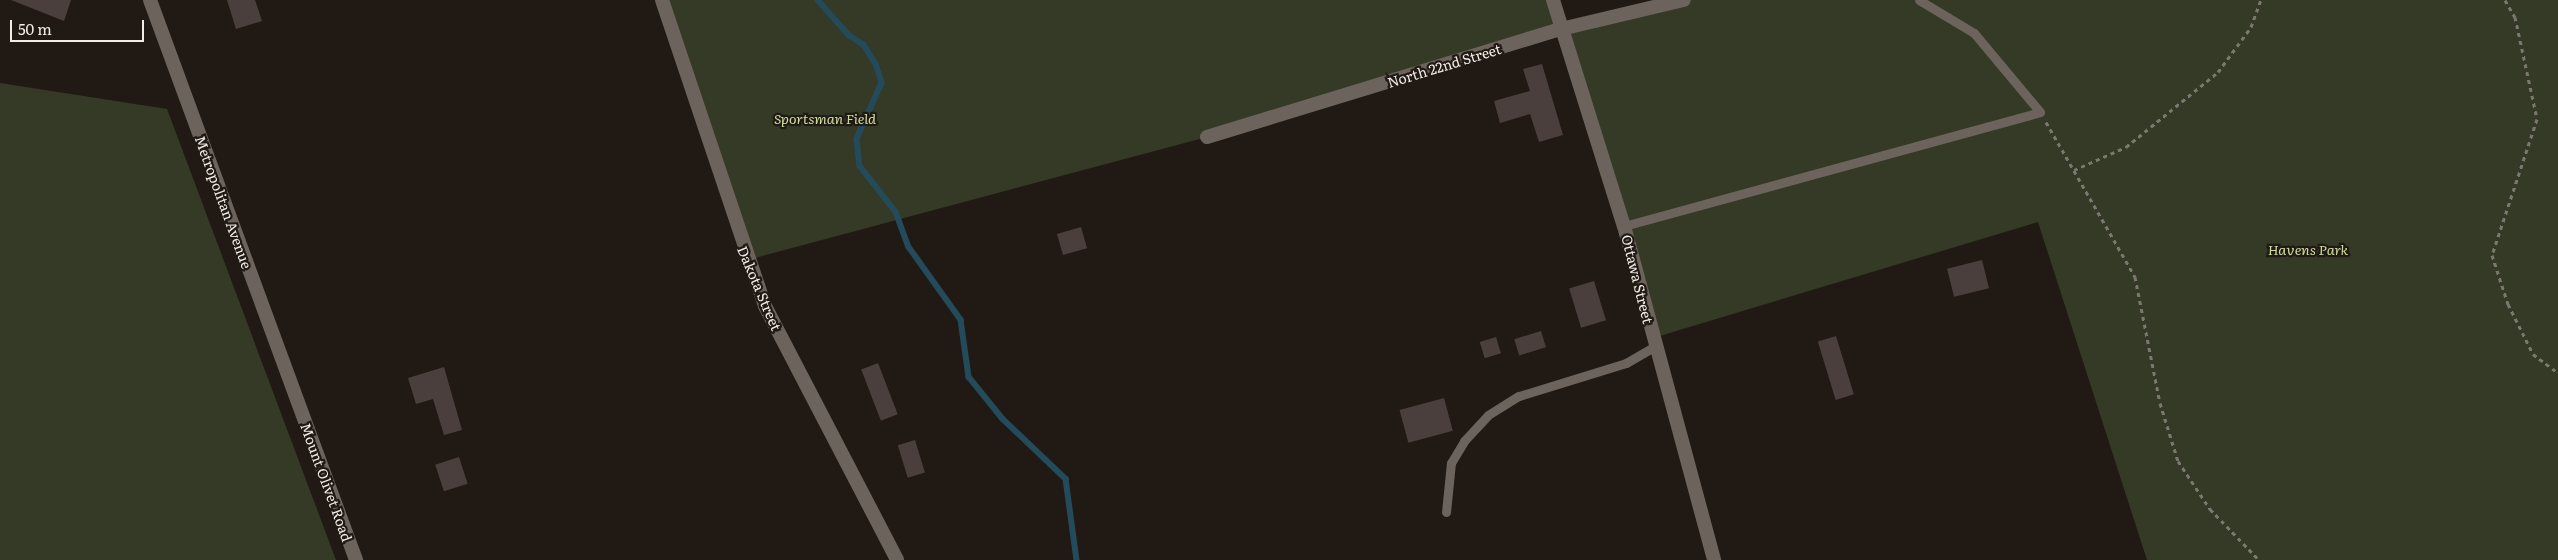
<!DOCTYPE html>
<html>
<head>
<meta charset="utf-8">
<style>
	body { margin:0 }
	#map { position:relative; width:2558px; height:560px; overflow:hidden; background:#211a14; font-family:Literata,serif }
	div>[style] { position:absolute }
	.green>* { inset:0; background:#353a26 }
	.stream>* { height:5.5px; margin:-2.75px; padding:0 2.75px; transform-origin:2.75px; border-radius:2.75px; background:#234b5b }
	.building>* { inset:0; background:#4a3f3c; transform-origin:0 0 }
	.path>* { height:3px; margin-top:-1.5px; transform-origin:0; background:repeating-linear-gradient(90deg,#7d7772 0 4px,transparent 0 8px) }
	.service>* { height:9px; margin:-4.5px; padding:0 4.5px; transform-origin:4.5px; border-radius:4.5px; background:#6c645c }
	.minor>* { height:14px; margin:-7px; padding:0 7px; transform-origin:7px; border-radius:7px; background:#6c645c }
	.tertiary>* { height:14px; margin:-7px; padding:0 7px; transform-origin:7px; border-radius:7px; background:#6c645c }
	span { translate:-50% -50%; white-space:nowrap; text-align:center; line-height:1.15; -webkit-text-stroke:4.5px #211a14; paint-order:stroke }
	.street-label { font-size:14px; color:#f1ece8 }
	.park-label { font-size:14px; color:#cedd9f; font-style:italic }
	.scale { position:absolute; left:10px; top:20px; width:134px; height:22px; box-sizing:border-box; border:2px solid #f1ece8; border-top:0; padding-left:6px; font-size:15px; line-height:18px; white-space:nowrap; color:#f1ece8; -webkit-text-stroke:4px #211a14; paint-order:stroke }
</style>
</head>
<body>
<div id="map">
	<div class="green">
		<i style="clip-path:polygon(662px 0,1553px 0,1561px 29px,1682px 0,2558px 0,2558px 560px,2147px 560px,2038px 222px,1653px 338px,1561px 29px,1207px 137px,747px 260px)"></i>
		<i style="clip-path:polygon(0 83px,167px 109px,336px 560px,0 560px)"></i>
	</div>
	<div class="stream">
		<i style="left:818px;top:0;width:47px;rotate:48.5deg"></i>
		<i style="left:849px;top:35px;width:18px;rotate:34deg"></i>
		<i style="left:864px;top:45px;width:22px;rotate:58deg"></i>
		<i style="left:876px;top:64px;width:20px;rotate:72deg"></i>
		<i style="left:882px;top:83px;width:61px;rotate:114.1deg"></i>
		<i style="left:857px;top:139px;width:27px;rotate:84deg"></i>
		<i style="left:860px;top:166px;width:58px;rotate:52deg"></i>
		<i style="left:896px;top:212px;width:37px;rotate:70deg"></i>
		<i style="left:909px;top:247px;width:90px;rotate:54.5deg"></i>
		<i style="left:961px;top:320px;width:58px;rotate:82deg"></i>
		<i style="left:969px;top:377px;width:54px;rotate:51deg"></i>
		<i style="left:1003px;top:419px;width:87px;rotate:43.6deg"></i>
		<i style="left:1066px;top:479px;width:82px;rotate:82.3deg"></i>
	</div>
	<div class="building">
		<i style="clip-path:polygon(11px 0,71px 0,64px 21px)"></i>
		<i style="clip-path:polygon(227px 0,255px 0,262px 21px,236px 29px)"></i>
		<i style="clip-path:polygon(1542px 64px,1563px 135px,1539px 142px,1530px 114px,1500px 123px,1494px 101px,1530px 91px,1523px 69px)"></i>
		<i style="left:1081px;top:227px;width:22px;height:25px;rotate:74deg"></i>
		<i style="left:1982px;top:260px;width:29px;height:36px;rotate:76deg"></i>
		<i style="left:1594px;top:281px;width:41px;height:26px;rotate:73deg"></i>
		<i style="left:1541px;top:331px;width:17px;height:28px;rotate:73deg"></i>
		<i style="left:1836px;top:336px;width:61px;height:19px;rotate:73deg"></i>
		<i style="left:1496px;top:337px;width:17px;height:17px;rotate:73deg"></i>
		<i style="left:878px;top:363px;width:55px;height:18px;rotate:69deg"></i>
		<i style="clip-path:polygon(444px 367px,462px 430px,444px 435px,433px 399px,416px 404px,408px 378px)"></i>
		<i style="left:1444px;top:398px;width:34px;height:46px;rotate:75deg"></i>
		<i style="left:915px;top:440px;width:34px;height:18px;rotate:73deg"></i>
		<i style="left:459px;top:457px;width:28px;height:25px;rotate:72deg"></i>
	</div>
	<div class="path">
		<i style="left:2505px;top:0;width:20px;rotate:60deg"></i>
		<i style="left:2515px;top:17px;width:104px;rotate:77.8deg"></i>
		<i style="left:2537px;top:119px;width:143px;rotate:108.3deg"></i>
		<i style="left:2492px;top:255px;width:52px;rotate:71.9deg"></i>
		<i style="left:2508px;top:304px;width:56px;rotate:63.4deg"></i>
		<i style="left:2533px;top:354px;width:31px;rotate:37deg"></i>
		<i style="left:2046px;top:122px;width:179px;rotate:60.1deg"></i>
		<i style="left:2135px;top:277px;width:128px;rotate:78.8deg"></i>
		<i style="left:2160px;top:403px;width:61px;rotate:72.8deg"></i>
		<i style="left:2178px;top:461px;width:58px;rotate:56.3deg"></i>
		<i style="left:2210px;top:509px;width:71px;rotate:46.1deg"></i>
		<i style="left:2074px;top:170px;width:57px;rotate:-23.9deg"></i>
		<i style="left:2126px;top:147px;width:119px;rotate:-39.2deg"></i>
		<i style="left:2218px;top:72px;width:56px;rotate:-53.7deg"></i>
		<i style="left:2251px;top:27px;width:29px;rotate:-70deg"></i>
	</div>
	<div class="service">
		<i style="left:1624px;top:226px;width:431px;rotate:-15.3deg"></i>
		<i style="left:2040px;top:112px;width:103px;rotate:-129.9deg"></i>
		<i style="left:1974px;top:33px;width:64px;rotate:-149deg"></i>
		<i style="left:1446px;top:512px;width:49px;rotate:-84.2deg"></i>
		<i style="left:1451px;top:463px;width:26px;rotate:-59deg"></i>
		<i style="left:1464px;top:441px;width:35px;rotate:-47deg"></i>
		<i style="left:1488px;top:415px;width:36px;rotate:-32deg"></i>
		<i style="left:1519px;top:396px;width:112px;rotate:-17.1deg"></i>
		<i style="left:1626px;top:363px;width:34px;rotate:-30deg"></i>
	</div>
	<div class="minor">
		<i style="left:662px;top:0;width:323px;rotate:71.4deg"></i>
		<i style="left:765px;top:306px;width:286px;rotate:62.5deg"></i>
		<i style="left:1553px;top:0;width:237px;rotate:72.6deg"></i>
		<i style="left:1624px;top:226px;width:346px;rotate:74.9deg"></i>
		<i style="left:1207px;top:137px;width:370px;rotate:-17deg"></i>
		<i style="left:1561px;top:29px;width:126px;rotate:-13.3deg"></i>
	</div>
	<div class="tertiary">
		<i style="left:150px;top:0;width:597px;rotate:69.8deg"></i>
	</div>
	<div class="street-label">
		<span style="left:1444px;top:65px;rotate:-17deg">North 22nd Street</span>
		<span style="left:224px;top:202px;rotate:70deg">Metropolitan Avenue</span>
		<span style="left:1638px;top:279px;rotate:76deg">Ottawa Street</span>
		<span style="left:760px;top:288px;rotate:67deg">Dakota Street</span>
		<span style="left:327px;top:482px;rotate:70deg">Mount Olivet Road</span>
	</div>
	<div class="park-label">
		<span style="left:825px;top:118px">Sportsman Field</span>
		<span style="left:2308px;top:249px">Havens Park</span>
	</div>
	<div class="scale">50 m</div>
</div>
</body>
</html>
